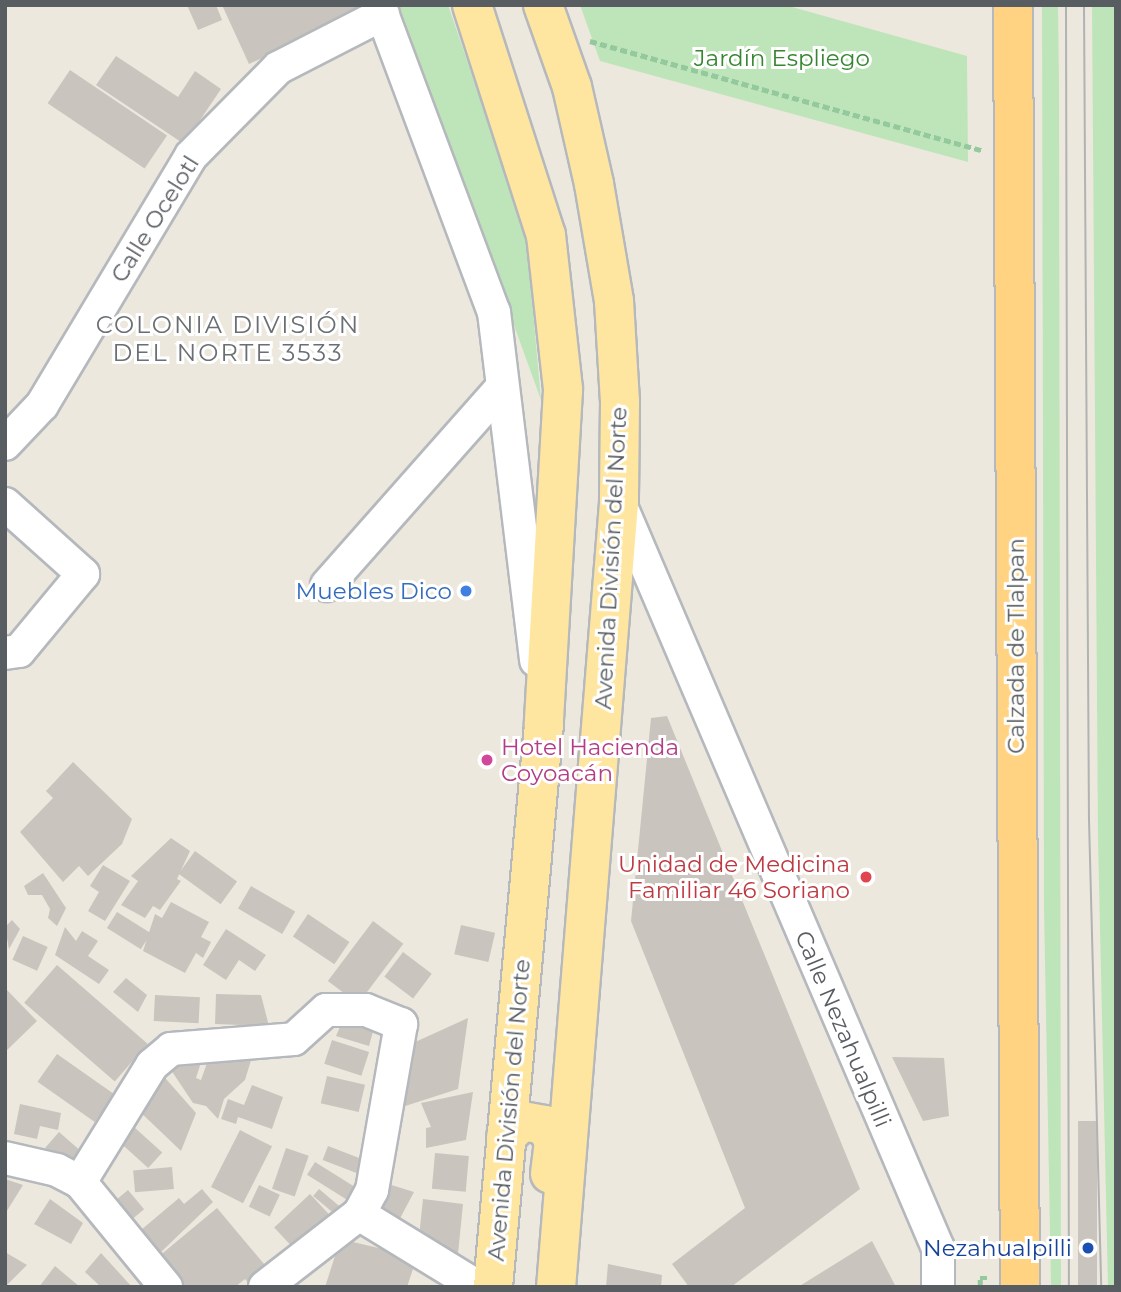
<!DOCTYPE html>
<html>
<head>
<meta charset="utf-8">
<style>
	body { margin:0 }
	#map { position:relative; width:1121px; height:1292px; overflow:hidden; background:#ece8de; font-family:Montserrat,sans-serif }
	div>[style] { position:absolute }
	.green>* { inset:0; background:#bee5b9 }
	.building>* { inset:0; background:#c9c5be; transform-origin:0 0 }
	.path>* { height:4.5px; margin-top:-2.25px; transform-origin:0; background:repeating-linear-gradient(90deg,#94c89d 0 7px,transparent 0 10.5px) }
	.roads { filter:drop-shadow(2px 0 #b5b8bc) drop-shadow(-2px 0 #b5b8bc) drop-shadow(0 2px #b5b8bc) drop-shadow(0 -2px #b5b8bc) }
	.minor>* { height:32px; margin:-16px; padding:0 16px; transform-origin:16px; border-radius:16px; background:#fff }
	.major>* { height:38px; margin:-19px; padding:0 19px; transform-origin:19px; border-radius:19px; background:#ffe6a0 }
	.highway>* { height:38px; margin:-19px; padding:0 19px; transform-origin:19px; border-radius:19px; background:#ffd382 }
	.tram>* { height:2px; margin:-1px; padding:0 1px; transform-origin:1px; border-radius:1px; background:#b1b2b2 }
	.dots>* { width:19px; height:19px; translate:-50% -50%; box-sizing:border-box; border:4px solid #fff; border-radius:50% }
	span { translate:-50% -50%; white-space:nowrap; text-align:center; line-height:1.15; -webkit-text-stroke:6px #fff; paint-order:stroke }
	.park-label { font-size:23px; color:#368631 }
	.street-label { font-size:23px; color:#585d61 }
	.shop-label { font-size:23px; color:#366cbe }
	.right { translate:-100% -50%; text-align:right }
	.hotel-label { font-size:23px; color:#b23c85 }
	.left { translate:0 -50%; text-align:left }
	.health-label { font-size:23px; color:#be3a42 }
	.transit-label { font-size:23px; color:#164399 }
	.neighbourhood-label { font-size:24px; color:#696f73; letter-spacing:2px }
	.frame { position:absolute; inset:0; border:7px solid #585d61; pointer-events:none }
</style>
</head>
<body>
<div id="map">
	<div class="green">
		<i style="clip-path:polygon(398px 5px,448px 5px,526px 232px,541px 400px)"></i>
		<i style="clip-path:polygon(580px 5px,785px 5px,967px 56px,968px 162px,600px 61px)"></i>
		<i style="clip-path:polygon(1042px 5px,1058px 5px,1059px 84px,1061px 1287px,1051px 1287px,1044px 907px)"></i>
		<i style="clip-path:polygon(1092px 5px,1116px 5px,1116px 1287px,1108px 1287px,1098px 838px)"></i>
	</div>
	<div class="building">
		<i style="clip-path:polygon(187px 5px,216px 5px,222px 20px,198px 30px)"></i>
		<i style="clip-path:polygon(222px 5px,358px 5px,361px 13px,249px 64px)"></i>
		<i style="clip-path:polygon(116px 56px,178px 97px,195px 71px,221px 89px,184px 144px,96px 85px)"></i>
		<i style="left:70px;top:70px;width:117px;height:40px;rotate:34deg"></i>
		<i style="clip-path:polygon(667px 716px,860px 1189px,731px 1287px,689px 1287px,672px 1264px,745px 1208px,631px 921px,651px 718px)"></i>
		<i style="clip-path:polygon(73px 762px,132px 819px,122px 844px,88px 876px,79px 866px,63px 882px,20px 832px,53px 798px,46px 791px)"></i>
		<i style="clip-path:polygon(171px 838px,190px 851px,177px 879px,181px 881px,160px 910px,153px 906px,145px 918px,121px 905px,138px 881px,131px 876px)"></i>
		<i style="left:195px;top:851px;width:52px;height:28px;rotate:36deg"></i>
		<i style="clip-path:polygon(103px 865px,130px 881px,105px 921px,88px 911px,99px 892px,90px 886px)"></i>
		<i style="clip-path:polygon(43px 873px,66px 908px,57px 926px,48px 918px,50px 909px,42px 895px,28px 895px,24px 886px)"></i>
		<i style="left:251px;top:886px;width:51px;height:26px;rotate:30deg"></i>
		<i style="clip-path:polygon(171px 902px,209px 922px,201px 937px,211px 942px,203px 958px,196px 953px,185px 973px,143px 951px,155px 914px,162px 918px)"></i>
		<i style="left:117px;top:912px;width:40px;height:19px;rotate:32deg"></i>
		<i style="left:308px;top:914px;width:50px;height:27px;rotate:34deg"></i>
		<i style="clip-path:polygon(12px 920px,20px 929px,9px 949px,5px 927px)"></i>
		<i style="left:373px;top:921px;width:38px;height:75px;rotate:37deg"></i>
		<i style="left:461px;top:925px;width:35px;height:30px;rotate:13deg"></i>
		<i style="clip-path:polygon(65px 927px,76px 941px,82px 931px,98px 941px,88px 956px,109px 970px,99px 984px,55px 955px)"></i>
		<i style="clip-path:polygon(226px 929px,266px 955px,255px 971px,239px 960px,226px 980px,203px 965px)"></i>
		<i style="left:23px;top:936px;width:27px;height:26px;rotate:24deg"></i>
		<i style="left:403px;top:952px;width:36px;height:31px;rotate:37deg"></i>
		<i style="left:57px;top:965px;width:120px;height:50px;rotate:41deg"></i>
		<i style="clip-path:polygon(126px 978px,147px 995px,138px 1012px,113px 992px)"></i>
		<i style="clip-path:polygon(5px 988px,37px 1021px,5px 1052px)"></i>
		<i style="clip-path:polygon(216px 994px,261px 995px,269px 1026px,215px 1024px)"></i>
		<i style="left:155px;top:995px;width:45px;height:26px;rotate:3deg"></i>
		<i style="clip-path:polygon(346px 1013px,377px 1017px,369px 1046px,336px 1036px)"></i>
		<i style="clip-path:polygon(468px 1018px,458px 1089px,396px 1109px,402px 1048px)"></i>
		<i style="left:332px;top:1040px;width:39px;height:25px;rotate:18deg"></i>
		<i style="clip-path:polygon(206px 1047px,196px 1078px,201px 1080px,212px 1049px,255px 1047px,245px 1080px,224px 1099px,218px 1119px,206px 1106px,193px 1103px,167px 1064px)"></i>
		<i style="left:57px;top:1054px;width:70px;height:34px;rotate:35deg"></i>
		<i style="clip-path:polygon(892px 1057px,944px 1058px,949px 1116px,923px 1121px)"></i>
		<i style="clip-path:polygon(159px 1071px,196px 1113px,181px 1151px,137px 1109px)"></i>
		<i style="left:327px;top:1076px;width:39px;height:28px;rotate:13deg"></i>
		<i style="clip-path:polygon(252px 1085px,283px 1097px,272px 1129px,238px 1117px,236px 1124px,221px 1119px,228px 1099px,244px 1105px)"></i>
		<i style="clip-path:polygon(473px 1092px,466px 1140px,426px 1148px,426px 1128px,431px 1127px,421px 1103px)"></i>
		<i style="clip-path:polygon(20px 1104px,61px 1113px,58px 1130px,40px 1126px,37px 1139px,14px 1134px)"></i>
		<i style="left:1078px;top:1121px;width:19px;height:166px"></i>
		<i style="left:134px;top:1127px;width:38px;height:21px;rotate:42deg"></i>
		<i style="left:240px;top:1130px;width:36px;height:64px;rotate:27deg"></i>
		<i style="left:59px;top:1132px;width:38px;height:21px;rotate:41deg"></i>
		<i style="left:328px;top:1146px;width:39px;height:15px;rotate:21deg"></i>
		<i style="left:286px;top:1148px;width:24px;height:43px;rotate:19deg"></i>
		<i style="left:435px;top:1153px;width:34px;height:36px;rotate:5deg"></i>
		<i style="left:315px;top:1162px;width:49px;height:15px;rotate:32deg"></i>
		<i style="left:172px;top:1167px;width:22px;height:39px;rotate:85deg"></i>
		<i style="clip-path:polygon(5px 1179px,23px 1185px,5px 1214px)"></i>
		<i style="clip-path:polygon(385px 1183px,414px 1192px,397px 1224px,379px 1219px)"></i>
		<i style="left:259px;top:1185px;width:23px;height:24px;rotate:25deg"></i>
		<i style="clip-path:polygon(202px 1189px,213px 1202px,160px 1253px,141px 1230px,179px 1198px,184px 1204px)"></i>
		<i style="left:319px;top:1189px;width:35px;height:9px;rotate:40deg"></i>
		<i style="left:128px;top:1190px;width:25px;height:23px;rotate:50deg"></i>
		<i style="left:310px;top:1194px;width:38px;height:49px;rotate:47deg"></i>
		<i style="clip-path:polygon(50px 1199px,83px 1223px,71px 1244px,34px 1224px)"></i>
		<i style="clip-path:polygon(423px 1199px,463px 1204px,457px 1264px,419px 1237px)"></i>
		<i style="clip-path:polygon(217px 1208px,275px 1277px,252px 1287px,245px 1279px,235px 1287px,183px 1287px,158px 1257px)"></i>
		<i style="clip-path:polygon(872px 1241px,896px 1287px,798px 1287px)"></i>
		<i style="clip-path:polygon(353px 1242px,417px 1257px,407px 1287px,325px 1287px,335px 1256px)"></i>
		<i style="clip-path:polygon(5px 1252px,27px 1265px,5px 1287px)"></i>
		<i style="clip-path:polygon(101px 1253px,132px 1287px,101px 1287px,85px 1272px)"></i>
		<i style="clip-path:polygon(608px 1264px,662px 1275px,661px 1287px,606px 1287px)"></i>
		<i style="clip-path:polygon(55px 1266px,80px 1287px,39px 1287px)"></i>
	</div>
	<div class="path">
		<i style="left:590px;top:41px;width:408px;rotate:15.6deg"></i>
		<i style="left:980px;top:1287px;width:9px;rotate:-90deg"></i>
		<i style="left:980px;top:1278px;width:7px"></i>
	</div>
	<div class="roads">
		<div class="minor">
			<i style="left:379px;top:5px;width:328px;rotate:69.5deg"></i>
			<i style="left:494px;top:312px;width:351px;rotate:83.1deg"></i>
			<i style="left:5px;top:444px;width:54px;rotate:-46.5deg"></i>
			<i style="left:42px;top:405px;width:290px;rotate:-59.1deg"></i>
			<i style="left:191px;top:156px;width:124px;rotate:-45.3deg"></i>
			<i style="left:278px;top:68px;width:118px;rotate:-27.2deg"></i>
			<i style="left:5px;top:504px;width:105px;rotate:41.9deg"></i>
			<i style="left:83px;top:574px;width:100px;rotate:129.7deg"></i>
			<i style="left:19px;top:651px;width:14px;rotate:172deg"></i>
			<i style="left:620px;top:504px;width:809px;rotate:66.86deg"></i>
			<i style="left:938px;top:1248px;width:39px;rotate:90deg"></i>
			<i style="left:327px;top:585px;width:264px;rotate:-48.5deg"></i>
			<i style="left:5px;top:1158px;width:53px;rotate:13deg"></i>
			<i style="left:57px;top:1170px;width:26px;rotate:28deg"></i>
			<i style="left:80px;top:1182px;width:136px;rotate:50.7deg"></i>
			<i style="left:80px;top:1182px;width:137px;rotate:-58.4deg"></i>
			<i style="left:152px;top:1065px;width:25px;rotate:-40deg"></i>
			<i style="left:171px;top:1049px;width:123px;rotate:-4.6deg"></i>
			<i style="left:294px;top:1039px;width:43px;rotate:-42.2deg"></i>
			<i style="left:326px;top:1010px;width:40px"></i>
			<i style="left:366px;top:1010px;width:38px;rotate:22deg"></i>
			<i style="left:401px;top:1024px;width:169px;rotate:99.9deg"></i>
			<i style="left:372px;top:1190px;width:27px;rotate:118deg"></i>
			<i style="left:359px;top:1214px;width:119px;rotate:142.2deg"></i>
			<i style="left:359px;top:1214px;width:140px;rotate:31.5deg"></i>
		</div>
		<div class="major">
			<i style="left:472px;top:5px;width:242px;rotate:72.2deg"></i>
			<i style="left:546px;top:235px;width:156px;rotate:83.7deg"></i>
			<i style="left:563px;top:390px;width:335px;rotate:93.3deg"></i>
			<i style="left:544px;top:724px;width:565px;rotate:95.18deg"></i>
			<i style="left:543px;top:5px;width:87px;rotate:70.5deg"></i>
			<i style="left:572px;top:87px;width:99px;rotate:77.2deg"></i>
			<i style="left:594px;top:184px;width:119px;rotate:80.3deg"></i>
			<i style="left:614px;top:301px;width:101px;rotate:86.6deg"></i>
			<i style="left:620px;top:402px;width:101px;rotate:90.6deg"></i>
			<i style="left:619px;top:503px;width:787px;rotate:94.59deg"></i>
			<i style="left:506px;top:1137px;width:23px;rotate:-45deg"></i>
			<i style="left:522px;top:1121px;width:23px;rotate:10deg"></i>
			<i style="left:545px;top:1125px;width:18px;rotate:61deg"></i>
			<i style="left:554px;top:1141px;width:33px;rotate:97deg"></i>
		</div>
		<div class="highway">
			<i style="left:1013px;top:5px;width:1282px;rotate:89.69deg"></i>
		</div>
	</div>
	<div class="tram">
		<i style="left:1066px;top:5px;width:1282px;rotate:89.87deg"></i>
		<i style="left:1084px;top:5px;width:815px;rotate:89.65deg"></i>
		<i style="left:1089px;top:820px;width:467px;rotate:88.5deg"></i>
	</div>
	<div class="dots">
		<i style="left:466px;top:591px;background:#3f7fe0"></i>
		<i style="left:487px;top:760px;background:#d1479c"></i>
		<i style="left:866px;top:877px;background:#e0444e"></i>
		<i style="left:1088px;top:1248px;background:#1a4fb4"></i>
	</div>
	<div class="park-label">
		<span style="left:782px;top:58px">Jardín Espliego</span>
	</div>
	<div class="street-label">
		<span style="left:155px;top:219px;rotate:-58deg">Calle Ocelotl</span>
		<span style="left:611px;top:558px;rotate:-87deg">Avenida División del Norte</span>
		<span style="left:1016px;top:646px;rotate:-90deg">Calzada de Tlalpan</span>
		<span style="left:843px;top:1029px;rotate:67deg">Calle Nezahualpilli</span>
		<span style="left:509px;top:1110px;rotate:-85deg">Avenida División del Norte</span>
	</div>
	<div class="shop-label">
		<span class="right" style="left:452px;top:591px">Muebles Dico</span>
	</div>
	<div class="hotel-label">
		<span class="left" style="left:501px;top:760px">Hotel Hacienda<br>Coyoacán</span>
	</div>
	<div class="health-label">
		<span class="right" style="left:850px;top:877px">Unidad de Medicina<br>Familiar 46 Soriano</span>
	</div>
	<div class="transit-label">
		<span class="right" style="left:1072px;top:1248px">Nezahualpilli</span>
	</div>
	<div class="neighbourhood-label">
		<span style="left:228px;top:339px">COLONIA DIVISIÓN<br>DEL NORTE 3533</span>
	</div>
	<div class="frame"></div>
</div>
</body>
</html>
